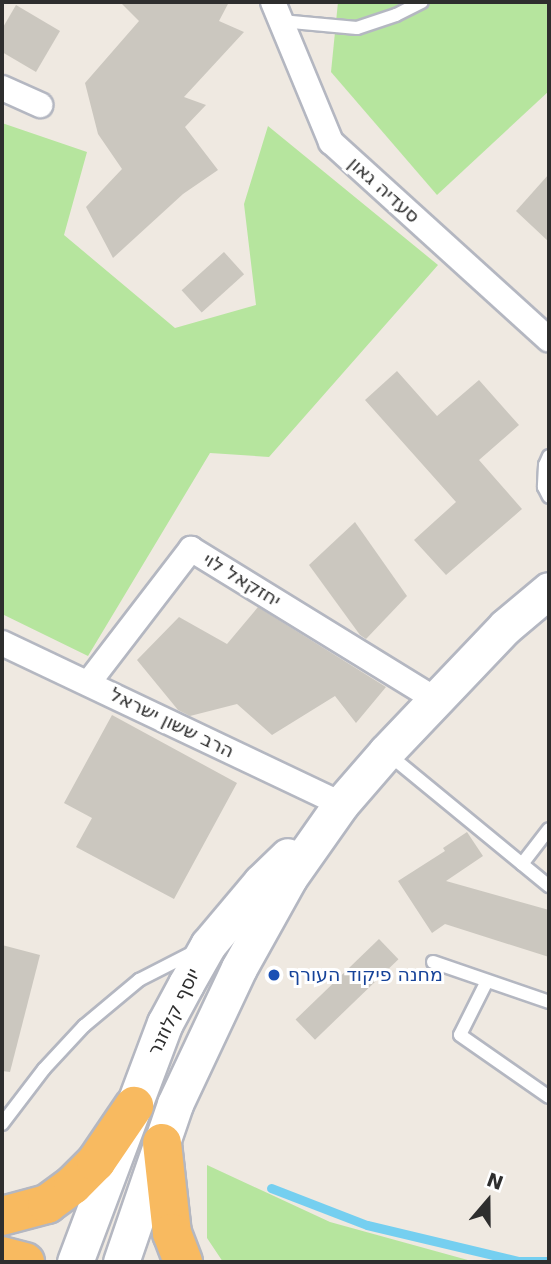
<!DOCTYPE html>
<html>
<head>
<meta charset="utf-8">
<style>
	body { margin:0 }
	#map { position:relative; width:551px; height:1264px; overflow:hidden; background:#efe9e1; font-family:"DejaVu Sans",Heebo,sans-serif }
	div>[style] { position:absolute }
	.green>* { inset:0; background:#b6e59e }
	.stream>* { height:9px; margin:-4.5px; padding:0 4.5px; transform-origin:4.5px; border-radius:4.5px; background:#75cff0 }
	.building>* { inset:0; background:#cbc7bf; transform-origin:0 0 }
	.roads { filter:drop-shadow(2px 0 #b4b7c1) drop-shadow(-2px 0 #b4b7c1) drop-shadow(0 2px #b4b7c1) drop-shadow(0 -2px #b4b7c1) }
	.service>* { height:12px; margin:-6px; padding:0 6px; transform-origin:6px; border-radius:6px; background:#fff }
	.minor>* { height:24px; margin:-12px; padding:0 12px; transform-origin:12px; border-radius:12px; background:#fff }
	.secondary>* { height:35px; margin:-17.5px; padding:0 17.5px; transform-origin:17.5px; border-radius:17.5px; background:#fff }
	.trunk>* { height:38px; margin:-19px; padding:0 19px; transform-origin:19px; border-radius:19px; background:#f8ba60 }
	.dots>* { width:19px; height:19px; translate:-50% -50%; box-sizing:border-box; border:4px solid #fff; border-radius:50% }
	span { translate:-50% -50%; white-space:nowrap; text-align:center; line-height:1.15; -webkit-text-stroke:6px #fff; paint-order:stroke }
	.street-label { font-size:19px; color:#2e2e2e }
	.transit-label { font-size:19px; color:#164399 }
	.left { translate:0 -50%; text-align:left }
	.frame { position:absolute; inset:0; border:4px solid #2e2e2e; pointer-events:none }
	.north { position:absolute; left:453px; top:1166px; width:70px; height:70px; -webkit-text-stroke:5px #fff; paint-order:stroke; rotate:20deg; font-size:19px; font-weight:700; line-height:28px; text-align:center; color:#2e2e2e }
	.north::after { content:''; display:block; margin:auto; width:24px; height:32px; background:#2e2e2e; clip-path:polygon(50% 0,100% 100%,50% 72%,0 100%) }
</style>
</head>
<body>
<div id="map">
	<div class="green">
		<i style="clip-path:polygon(338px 2px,549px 2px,549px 91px,437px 195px,331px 72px)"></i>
		<i style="clip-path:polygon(2px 123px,87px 152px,64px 235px,175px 328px,256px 305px,244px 204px,268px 126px,438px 265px,269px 457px,210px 453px,88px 656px,2px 614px)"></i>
		<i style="clip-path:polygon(207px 1165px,330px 1222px,475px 1262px,223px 1262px,207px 1238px)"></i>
	</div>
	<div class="stream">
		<i style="left:271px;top:1188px;width:103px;rotate:21.1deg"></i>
		<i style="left:367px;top:1225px;width:155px;rotate:13.4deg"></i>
		<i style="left:518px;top:1261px;width:31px"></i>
	</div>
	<div class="building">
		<i style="clip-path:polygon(120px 2px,229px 2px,219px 21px,244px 32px,184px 97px,206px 105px,185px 127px,218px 170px,183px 194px,113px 258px,86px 207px,122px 169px,98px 134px,85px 83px,139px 21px)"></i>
		<i style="clip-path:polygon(16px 5px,60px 31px,36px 72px,2px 52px,2px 29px)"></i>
		<i style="clip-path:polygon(549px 174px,549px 242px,516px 211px)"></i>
		<i style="left:224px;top:252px;width:30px;height:57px;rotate:48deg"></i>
		<i style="clip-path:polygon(397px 371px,437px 416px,479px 380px,519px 425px,479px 460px,522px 509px,446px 575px,414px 540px,456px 502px,365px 400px)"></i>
		<i style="clip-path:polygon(355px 522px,407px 596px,366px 639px,360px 635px,309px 565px)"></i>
		<i style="clip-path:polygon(258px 607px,386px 687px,356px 723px,335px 696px,272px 735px,237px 704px,190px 716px,178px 710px,137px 660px,179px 617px,227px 644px)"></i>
		<i style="clip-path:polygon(112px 715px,237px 783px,174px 899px,76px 847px,92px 818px,64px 803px)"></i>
		<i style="clip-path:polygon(467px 832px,483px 856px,446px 881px,549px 910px,549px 957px,445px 924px,432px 933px,398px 881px,445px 851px,443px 848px)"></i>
		<i style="left:379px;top:939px;width:28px;height:116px;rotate:46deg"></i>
		<i style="clip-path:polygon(2px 945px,40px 955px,10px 1072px,2px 1071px)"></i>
	</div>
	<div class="roads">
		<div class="service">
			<i style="left:281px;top:21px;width:76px;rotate:5.3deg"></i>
			<i style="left:357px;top:28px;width:41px;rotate:-18.4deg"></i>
			<i style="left:396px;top:15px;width:29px;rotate:-27deg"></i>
			<i style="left:549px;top:456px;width:10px;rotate:114deg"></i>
			<i style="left:545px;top:465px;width:22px;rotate:93deg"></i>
			<i style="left:544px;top:487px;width:11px;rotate:63deg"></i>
			<i style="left:387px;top:753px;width:210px;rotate:39.4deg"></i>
			<i style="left:522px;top:864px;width:44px;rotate:-52.4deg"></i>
			<i style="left:433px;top:962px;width:123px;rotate:19deg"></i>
			<i style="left:487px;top:981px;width:60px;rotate:116.6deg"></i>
			<i style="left:460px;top:1035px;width:108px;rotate:34.9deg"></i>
			<i style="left:2px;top:1124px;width:69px;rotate:-52.6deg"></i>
			<i style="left:44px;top:1069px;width:59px;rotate:-47.1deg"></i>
			<i style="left:84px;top:1026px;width:72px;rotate:-39.9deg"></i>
			<i style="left:139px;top:980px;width:59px;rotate:-27deg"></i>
		</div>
		<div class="minor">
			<i style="left:273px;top:2px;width:152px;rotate:67.5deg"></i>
			<i style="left:331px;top:142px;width:294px;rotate:42.2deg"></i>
			<i style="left:2px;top:88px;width:42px;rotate:24.1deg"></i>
			<i style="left:2px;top:643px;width:375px;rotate:25.4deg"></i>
			<i style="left:89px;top:682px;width:168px;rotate:-52.5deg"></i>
			<i style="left:191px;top:549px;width:286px;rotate:31.6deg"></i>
		</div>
		<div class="secondary">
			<i style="left:75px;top:1262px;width:255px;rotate:-69.4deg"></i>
			<i style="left:165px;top:1023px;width:44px;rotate:-61.7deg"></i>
			<i style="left:186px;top:984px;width:45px;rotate:-60.6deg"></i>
			<i style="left:208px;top:945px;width:82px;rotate:-49.9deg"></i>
			<i style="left:261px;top:882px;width:37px;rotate:-44deg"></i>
			<i style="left:121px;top:1262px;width:167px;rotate:-71.1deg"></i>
			<i style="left:175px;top:1104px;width:150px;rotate:-64.8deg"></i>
			<i style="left:239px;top:968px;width:103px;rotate:-60.9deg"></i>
			<i style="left:289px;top:878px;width:90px;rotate:-54.9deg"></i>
			<i style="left:341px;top:804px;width:69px;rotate:-49.1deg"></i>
			<i style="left:386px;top:752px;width:173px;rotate:-46.4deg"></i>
			<i style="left:505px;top:627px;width:57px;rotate:-40.1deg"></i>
		</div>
		<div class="trunk">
			<i style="left:162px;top:1143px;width:91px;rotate:83.7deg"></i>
			<i style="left:172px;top:1233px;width:31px;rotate:69deg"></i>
			<i style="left:2px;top:1216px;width:47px;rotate:-14.9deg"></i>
			<i style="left:47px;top:1204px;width:32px;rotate:-36deg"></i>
			<i style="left:73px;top:1185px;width:33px;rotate:-45deg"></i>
			<i style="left:96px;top:1162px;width:68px;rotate:-55.8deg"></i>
			<i style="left:2px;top:1256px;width:24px;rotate:15deg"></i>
		</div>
	</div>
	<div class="dots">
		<i style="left:274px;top:975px;background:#1a4fb4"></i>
	</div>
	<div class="street-label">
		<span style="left:384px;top:190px;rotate:42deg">סעדיה גאון</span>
		<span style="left:242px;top:580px;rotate:31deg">יחזקאל לוי</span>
		<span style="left:172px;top:723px;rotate:26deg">הרב ששון ישראל</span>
		<span style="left:174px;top:1012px;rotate:-64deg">יוסף קלוזנר</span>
	</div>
	<div class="transit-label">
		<span class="left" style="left:288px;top:975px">מחנה פיקוד העורף</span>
	</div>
	<div class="frame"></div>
	<div class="north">N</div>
</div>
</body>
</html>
